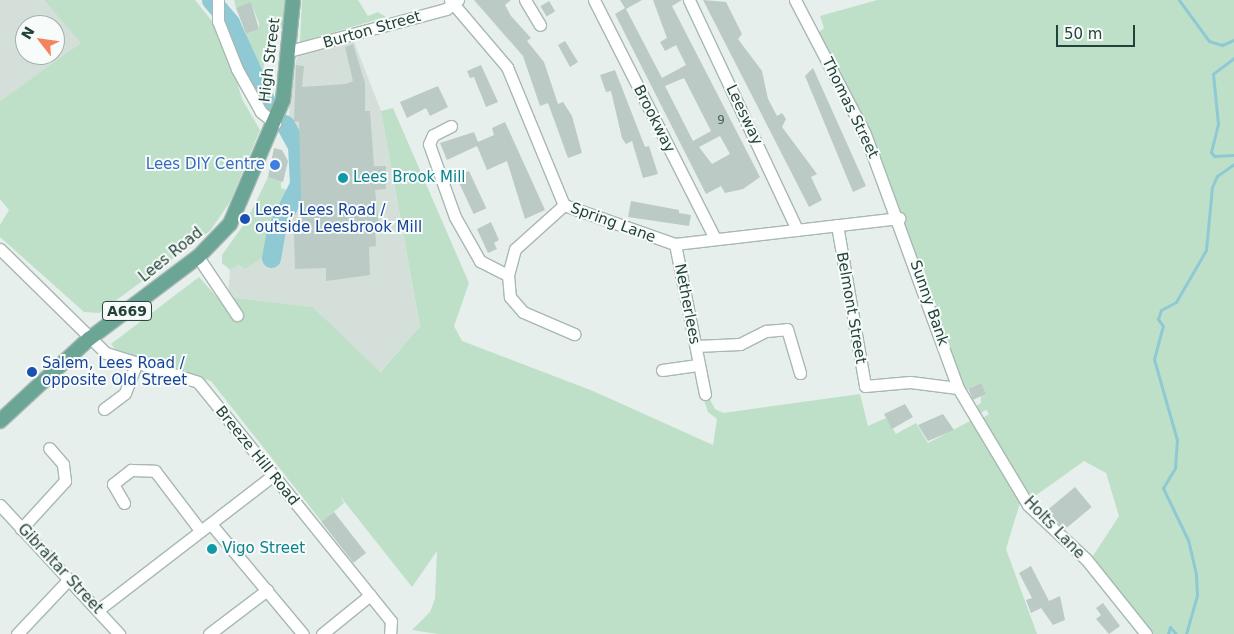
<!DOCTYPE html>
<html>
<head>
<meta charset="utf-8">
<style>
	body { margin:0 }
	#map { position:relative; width:1234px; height:634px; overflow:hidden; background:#e6efeb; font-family:"DejaVu Sans",sans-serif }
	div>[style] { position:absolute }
	.built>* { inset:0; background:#d4dfda }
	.green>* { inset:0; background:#bfe0c8 }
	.stream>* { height:3px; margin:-1.5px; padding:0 1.5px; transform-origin:1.5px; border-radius:1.5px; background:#8ec9d4 }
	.river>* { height:19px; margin:-9.5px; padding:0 9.5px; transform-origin:9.5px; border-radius:9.5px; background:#8ec9d4 }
	.building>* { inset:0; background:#bbcac4; transform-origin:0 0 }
	.roads { filter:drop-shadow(1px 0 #a8b8b2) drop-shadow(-1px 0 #a8b8b2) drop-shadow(0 1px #a8b8b2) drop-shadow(0 -1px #a8b8b2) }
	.minor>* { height:11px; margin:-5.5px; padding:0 5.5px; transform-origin:5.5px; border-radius:5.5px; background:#fff }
	.major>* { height:14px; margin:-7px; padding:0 7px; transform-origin:7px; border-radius:7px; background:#6aa596 }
	.dots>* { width:14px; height:14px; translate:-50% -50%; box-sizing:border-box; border:2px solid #f7fbf9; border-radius:50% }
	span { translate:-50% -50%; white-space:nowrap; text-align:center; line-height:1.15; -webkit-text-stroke:4px #f7fbf9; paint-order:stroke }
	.number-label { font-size:12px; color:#4a645c }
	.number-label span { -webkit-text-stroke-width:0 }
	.shield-label span { padding:1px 4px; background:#f7fbf9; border:1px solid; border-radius:4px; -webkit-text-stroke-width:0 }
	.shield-label { font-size:14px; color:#24423a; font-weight:700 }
	.street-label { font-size:15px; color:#24423a }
	.shop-label { font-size:15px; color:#366cbe }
	.right { translate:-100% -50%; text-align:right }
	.culture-label { font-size:15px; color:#0d838f }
	.left { translate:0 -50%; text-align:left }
	.transit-label { font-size:15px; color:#164399 }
	.north { position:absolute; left:15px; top:15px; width:50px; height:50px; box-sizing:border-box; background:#f7fbf9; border:1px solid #a3b1ad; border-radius:50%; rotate:300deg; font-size:14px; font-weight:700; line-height:20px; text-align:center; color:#24423a }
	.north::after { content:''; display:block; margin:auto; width:18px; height:22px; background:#f4845f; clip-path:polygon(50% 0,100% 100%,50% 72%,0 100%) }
	.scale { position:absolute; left:1056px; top:25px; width:79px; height:22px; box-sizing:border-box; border:2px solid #24423a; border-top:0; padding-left:6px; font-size:15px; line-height:18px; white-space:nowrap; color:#24423a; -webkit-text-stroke:4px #f7fbf9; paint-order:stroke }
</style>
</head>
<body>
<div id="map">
	<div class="built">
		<i style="clip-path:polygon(evenodd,0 0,44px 0,82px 43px,0 101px,0 0,25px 25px,55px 25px,55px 55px,25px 55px,25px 25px)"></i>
		<i style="clip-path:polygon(353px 39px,381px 111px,420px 328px,379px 372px,313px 307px,228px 297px,230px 270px,239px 265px,245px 269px,266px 256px,272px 230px,291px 201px,289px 89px,298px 54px)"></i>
	</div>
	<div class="green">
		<i style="clip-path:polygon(44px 0,195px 0,224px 36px,242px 99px,260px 130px,230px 202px,210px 231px,99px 313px,84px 312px,0 237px,0 225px,9px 210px,0 199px,0 101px,81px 43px)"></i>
		<i style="clip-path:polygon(234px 0,285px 0,282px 29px,277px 29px,265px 56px,262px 82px,240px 37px,259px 29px,259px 23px,251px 3px,236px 8px)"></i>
		<i style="clip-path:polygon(302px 0,358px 0,368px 16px,378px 12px,386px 17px,300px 42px)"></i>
		<i style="clip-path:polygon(877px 0,1234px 0,1234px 634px,1153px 634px,1091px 559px,1119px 516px,1106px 473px,1084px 461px,1035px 496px,1021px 489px,981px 419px,989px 414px,986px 410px,979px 414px,975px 407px,981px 403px,980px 383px,966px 390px,865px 125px,817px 34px,824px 28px,820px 16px)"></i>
		<i style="clip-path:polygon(393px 108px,469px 283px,454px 326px,462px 341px,593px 391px,713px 445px,717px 419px,708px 412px,703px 398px,708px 396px,715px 409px,723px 413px,860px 394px,868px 426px,886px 418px,896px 434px,916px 423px,928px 443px,972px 420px,1020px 503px,1006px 549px,1037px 634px,438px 634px,412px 630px,430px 612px,435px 599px,437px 551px,412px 587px,340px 496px,344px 503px,322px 522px,211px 381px,116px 350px,111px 344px,199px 277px,222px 303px,228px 297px,313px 307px,380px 372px,420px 327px,381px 111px)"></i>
		<i style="clip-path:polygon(268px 177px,281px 181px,281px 188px,292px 192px,291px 201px,272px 230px,266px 256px,245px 269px,239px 265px,230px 270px,222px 263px,222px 255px,247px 220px)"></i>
	</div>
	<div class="stream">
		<i style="left:1179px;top:0;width:51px;rotate:53.8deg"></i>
		<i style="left:1209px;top:41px;width:14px;rotate:17deg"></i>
		<i style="left:1222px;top:45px;width:13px;rotate:-23deg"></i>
		<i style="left:1234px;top:58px;width:26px;rotate:143deg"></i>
		<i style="left:1213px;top:74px;width:50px;rotate:84.3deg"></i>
		<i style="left:1218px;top:124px;width:29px;rotate:104deg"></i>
		<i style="left:1211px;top:152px;width:5px;rotate:53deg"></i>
		<i style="left:1214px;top:156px;width:20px;rotate:-3deg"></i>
		<i style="left:1168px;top:634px;width:7px;rotate:-74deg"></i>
		<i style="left:1170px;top:627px;width:9px;rotate:49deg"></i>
		<i style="left:1186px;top:634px;width:41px;rotate:-74.2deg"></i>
		<i style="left:1197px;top:595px;width:21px;rotate:-93deg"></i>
		<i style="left:1196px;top:574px;width:35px;rotate:-103deg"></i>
		<i style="left:1188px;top:540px;width:58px;rotate:-115.7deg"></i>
		<i style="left:1163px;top:488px;width:23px;rotate:-59deg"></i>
		<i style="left:1175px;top:468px;width:28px;rotate:-86deg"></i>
		<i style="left:1177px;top:440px;width:84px;rotate:-105.9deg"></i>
		<i style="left:1154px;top:359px;width:34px;rotate:-75deg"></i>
		<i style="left:1163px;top:326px;width:9px;rotate:-126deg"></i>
		<i style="left:1158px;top:319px;width:9px;rotate:-72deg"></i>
		<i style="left:1161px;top:310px;width:17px;rotate:-28deg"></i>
		<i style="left:1176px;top:302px;width:60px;rotate:-60deg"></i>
		<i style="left:1206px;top:250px;width:63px;rotate:-84.6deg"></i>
		<i style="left:1212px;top:187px;width:12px;rotate:-66deg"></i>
		<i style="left:1217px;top:176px;width:21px;rotate:-35deg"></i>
	</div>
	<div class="river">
		<i style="left:211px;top:0;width:30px;rotate:50deg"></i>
		<i style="left:230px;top:23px;width:89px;rotate:65.4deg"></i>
		<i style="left:271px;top:258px;width:28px;rotate:-80deg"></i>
		<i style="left:276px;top:230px;width:51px;rotate:-63.4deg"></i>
		<i style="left:299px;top:184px;width:38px;rotate:-93deg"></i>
		<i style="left:297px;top:146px;width:25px;rotate:-119deg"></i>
	</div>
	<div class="building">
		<i style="clip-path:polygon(474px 0,511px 0,505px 5px,511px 16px,531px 38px,527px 41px,544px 62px,558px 104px,563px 102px,572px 116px,582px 153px,568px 158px,548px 103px,540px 106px,523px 56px)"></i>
		<i style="clip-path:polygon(evenodd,620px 0,642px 0,626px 9px,662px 78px,686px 65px,676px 45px,665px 51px,660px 42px,667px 38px,653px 0,682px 0,672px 6px,760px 177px,743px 189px,725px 193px,721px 186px,706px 194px,619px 22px,615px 14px,625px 8px,620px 0,684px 78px,711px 131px,693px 141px,665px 86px,684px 78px,620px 0,720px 136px,730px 154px,712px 164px,699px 147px,720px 136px)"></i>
		<i style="clip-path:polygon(703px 0,726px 2px,742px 34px,738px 39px,762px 71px,768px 99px,777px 116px,782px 113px,786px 119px,782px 127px,817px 174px,811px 177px,822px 200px,809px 207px)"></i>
		<i style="left:549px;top:1px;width:12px;height:10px;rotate:59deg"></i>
		<i style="clip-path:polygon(251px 2px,259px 29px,246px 34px,236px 8px)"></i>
		<i style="clip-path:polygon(565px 41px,578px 62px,570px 67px,558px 45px)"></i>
		<i style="clip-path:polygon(353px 44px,365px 83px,365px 111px,370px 111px,374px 166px,386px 166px,386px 189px,375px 190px,379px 226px,375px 227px,376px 246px,369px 247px,370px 275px,326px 281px,326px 268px,295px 269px,294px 234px,302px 234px,299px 122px,294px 121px,296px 65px,304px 66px,302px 87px,346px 84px,353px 81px,345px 47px)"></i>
		<i style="clip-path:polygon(481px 65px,498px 102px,486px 107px,474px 77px,470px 78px,467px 71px)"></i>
		<i style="clip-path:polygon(813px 68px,866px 186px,853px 192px,805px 76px)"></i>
		<i style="clip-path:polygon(615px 70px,645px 147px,649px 146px,658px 174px,643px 178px,632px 141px,626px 144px,622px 138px,611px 91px,606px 92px,600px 75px)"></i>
		<i style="clip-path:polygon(438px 86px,448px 107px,430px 116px,426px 108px,407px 118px,400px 102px)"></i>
		<i style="clip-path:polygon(505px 122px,545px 210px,525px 219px,507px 161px,487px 170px,477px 146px,447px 160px,440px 143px,474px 132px,478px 142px,494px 135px,492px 128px)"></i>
		<i style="clip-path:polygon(274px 148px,282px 150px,288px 161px,283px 182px,268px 177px)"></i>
		<i style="left:469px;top:171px;width:41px;height:14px;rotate:65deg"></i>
		<i style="clip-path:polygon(631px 201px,679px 210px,679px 213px,691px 215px,689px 226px,628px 217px)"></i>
		<i style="clip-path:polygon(491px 222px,499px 240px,494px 243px,497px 249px,488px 253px,477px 229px)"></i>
		<i style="left:981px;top:383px;width:12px;height:14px;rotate:66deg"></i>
		<i style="clip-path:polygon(905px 404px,913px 417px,892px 429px,884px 414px)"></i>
		<i style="clip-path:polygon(943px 414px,954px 430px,928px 441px,918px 425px)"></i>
		<i style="left:1075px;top:487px;width:26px;height:36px;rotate:50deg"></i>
		<i style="left:334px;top:512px;width:52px;height:16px;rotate:52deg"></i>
		<i style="clip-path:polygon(1031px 566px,1049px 601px,1060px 596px,1065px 620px,1053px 625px,1041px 608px,1031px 613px,1026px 600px,1032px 598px,1019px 573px)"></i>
		<i style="clip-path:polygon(1103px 603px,1120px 626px,1109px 634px,1096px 619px,1101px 615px,1096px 608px)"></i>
	</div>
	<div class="roads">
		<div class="minor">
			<i style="left:218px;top:0;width:21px;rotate:90deg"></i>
			<i style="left:218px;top:21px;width:52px;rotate:68.4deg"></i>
			<i style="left:237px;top:69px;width:49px;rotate:60.8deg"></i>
			<i style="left:261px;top:112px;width:18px;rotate:38deg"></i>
			<i style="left:450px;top:0;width:88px;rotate:49.6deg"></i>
			<i style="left:507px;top:67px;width:149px;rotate:67.6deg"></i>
			<i style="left:564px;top:205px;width:118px;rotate:19.4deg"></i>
			<i style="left:675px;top:244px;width:226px;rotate:-6.6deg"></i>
			<i style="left:525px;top:0;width:29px;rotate:59deg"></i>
			<i style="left:594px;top:0;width:266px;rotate:63.1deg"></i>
			<i style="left:689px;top:0;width:254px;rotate:64.8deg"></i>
			<i style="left:795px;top:0;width:151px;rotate:62.4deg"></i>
			<i style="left:865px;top:134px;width:270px;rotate:69.9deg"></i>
			<i style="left:958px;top:388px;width:136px;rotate:59.1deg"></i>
			<i style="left:1028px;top:505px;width:79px;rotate:43deg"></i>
			<i style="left:1086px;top:559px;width:96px;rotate:51.3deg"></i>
			<i style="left:289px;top:51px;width:163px;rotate:-15deg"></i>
			<i style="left:446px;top:9px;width:15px;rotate:-37deg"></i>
			<i style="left:451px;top:126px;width:20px;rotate:153deg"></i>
			<i style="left:433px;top:135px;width:10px;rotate:114deg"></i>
			<i style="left:429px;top:144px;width:77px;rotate:70.4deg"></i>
			<i style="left:455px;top:217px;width:51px;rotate:60.4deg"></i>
			<i style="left:480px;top:261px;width:31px;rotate:27deg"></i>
			<i style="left:564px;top:205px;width:66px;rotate:138.1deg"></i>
			<i style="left:515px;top:249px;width:27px;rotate:105deg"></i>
			<i style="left:508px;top:275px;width:22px;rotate:85deg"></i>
			<i style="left:510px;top:297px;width:20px;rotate:49deg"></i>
			<i style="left:523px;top:312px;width:56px;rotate:23.3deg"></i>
			<i style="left:837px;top:225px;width:163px;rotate:80.1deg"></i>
			<i style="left:865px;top:386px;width:45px;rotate:-5.1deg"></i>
			<i style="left:910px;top:382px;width:48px;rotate:7.1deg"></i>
			<i style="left:675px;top:244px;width:153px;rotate:78.7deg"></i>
			<i style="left:0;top:249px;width:148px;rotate:44.5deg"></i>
			<i style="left:106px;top:353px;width:96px;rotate:17.5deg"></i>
			<i style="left:198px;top:382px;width:307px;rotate:51.1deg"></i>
			<i style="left:391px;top:621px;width:13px;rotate:94deg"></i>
			<i style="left:198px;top:257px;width:70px;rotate:56.1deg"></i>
			<i style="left:696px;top:346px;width:44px;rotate:-2.6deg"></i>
			<i style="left:740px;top:344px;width:29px;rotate:-27deg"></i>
			<i style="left:766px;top:331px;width:21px;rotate:-5deg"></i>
			<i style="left:787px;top:329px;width:46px;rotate:73.5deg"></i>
			<i style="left:662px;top:370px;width:34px;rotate:-8deg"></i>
			<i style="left:104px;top:409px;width:26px;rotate:-37deg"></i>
			<i style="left:125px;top:393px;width:33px;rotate:-69deg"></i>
			<i style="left:124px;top:503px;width:22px;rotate:-120deg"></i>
			<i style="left:113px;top:484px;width:23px;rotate:-38deg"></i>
			<i style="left:131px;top:470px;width:24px;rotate:2deg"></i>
			<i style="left:155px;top:471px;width:74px;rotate:52.7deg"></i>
			<i style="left:0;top:505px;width:176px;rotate:47.3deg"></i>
			<i style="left:211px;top:524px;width:143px;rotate:50.1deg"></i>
			<i style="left:21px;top:529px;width:65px;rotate:-47.5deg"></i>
			<i style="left:65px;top:481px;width:17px;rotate:-97deg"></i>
			<i style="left:63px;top:464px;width:21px;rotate:-131deg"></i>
			<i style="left:98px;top:610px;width:220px;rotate:-37.6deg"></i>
			<i style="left:17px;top:634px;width:74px;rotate:-46.6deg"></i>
			<i style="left:209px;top:634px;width:73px;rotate:-37.2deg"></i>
			<i style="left:322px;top:634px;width:62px;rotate:-39.1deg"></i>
		</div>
		<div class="major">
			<i style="left:0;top:421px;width:121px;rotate:-42.7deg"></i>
			<i style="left:89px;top:339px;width:136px;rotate:-37deg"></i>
			<i style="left:198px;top:257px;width:46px;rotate:-45.9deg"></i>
			<i style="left:230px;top:224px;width:135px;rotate:-66.9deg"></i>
			<i style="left:283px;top:100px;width:100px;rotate:-84.3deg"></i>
		</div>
	</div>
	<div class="dots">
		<i style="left:275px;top:165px;background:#3f7fe0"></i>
		<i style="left:343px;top:178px;background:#0f9aa8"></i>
		<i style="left:245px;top:219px;background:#1a4fb4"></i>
		<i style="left:32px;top:372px;background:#1a4fb4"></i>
		<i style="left:212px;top:549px;background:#0f9aa8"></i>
	</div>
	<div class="number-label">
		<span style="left:721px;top:121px">9</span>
	</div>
	<div class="shield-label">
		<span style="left:127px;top:311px">A669</span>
	</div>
	<div class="street-label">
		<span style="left:372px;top:30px;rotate:-16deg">Burton Street</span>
		<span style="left:270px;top:60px;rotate:-83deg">High Street</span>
		<span style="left:850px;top:108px;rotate:64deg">Thomas Street</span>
		<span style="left:744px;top:115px;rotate:64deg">Leesway</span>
		<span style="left:654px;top:119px;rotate:63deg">Brookway</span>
		<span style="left:613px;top:223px;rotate:20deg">Spring Lane</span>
		<span style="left:171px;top:255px;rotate:-39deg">Lees Road</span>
		<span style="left:929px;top:303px;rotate:71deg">Sunny Bank</span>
		<span style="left:687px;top:304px;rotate:79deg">Netherlees</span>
		<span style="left:851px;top:308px;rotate:80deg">Belmont Street</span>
		<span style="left:257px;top:456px;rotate:51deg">Breeze Hill Road</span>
		<span style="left:1054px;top:528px;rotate:46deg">Holts Lane</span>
		<span style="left:60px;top:569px;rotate:47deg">Gibraltar Street</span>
	</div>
	<div class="shop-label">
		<span class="right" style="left:265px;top:165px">Lees DIY Centre</span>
	</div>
	<div class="culture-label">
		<span class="left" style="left:353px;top:178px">Lees Brook Mill</span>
		<span class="left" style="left:222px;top:549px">Vigo Street</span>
	</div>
	<div class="transit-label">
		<span class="left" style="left:255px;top:219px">Lees, Lees Road /<br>outside Leesbrook Mill</span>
		<span class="left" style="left:42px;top:372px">Salem, Lees Road /<br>opposite Old Street</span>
	</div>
	<div class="north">N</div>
	<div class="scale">50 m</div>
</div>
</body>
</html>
